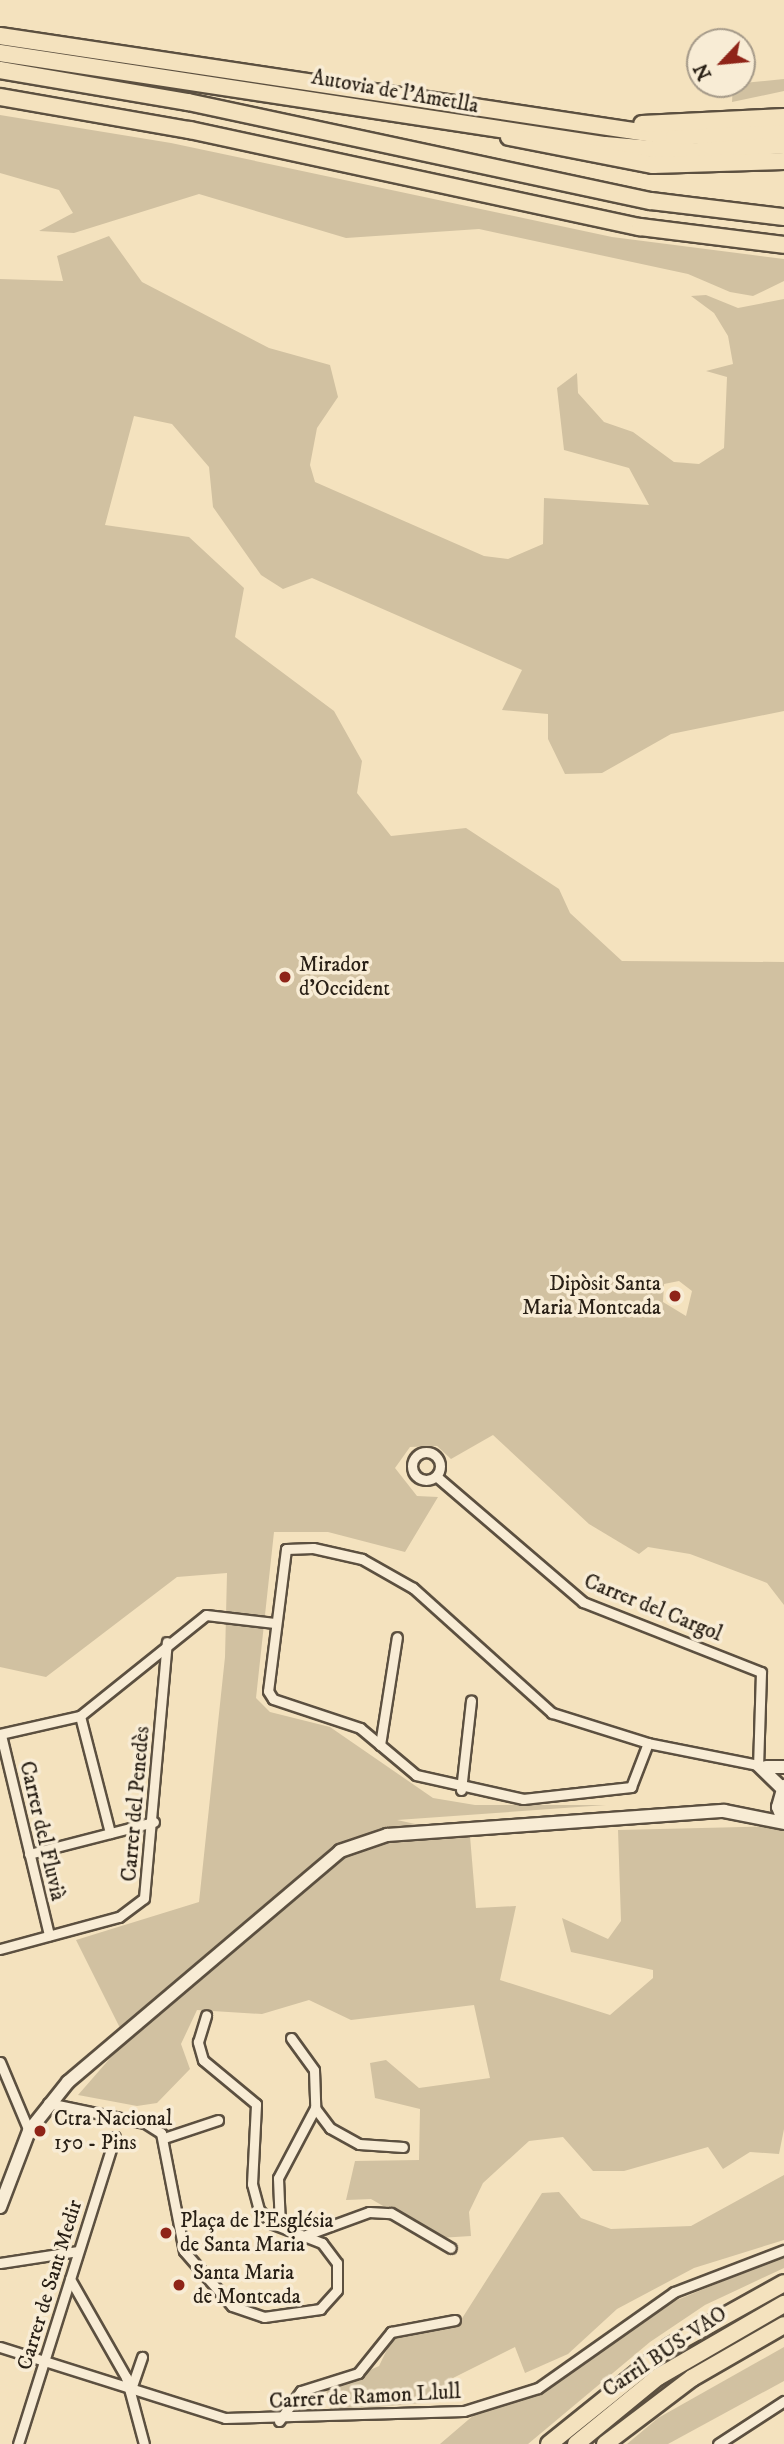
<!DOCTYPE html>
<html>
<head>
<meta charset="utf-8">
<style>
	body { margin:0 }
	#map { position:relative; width:784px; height:2444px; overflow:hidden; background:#f4e2be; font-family:"IM FELL DW Pica",serif }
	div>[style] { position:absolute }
	.green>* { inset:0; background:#d1c1a1 }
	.roads { filter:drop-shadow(2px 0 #5c5040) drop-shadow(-2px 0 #5c5040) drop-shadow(0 2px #5c5040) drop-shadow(0 -2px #5c5040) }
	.street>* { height:9px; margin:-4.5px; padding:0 4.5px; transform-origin:4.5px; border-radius:4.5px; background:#f8ecd5 }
	.street>.ring { margin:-4.5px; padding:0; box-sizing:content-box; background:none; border:9px solid #f8ecd5; border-radius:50% }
	.secondary>* { height:12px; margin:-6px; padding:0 6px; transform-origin:6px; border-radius:6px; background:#f8ecd5 }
	.highway>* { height:16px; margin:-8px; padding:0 8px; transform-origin:8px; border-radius:8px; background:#f4e2be }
	.dots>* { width:19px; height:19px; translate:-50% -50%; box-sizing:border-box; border:4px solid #f8ecd5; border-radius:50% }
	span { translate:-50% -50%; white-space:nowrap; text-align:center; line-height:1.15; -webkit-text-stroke:7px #f8ecd5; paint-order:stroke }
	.street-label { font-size:21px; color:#292016 }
	.poi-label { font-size:21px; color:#292016 }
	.left { translate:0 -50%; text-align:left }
	.right { translate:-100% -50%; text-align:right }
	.north { position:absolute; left:686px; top:28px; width:70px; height:70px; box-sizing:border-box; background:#f8ecd5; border:2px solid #a59a89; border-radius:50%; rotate:244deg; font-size:19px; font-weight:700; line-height:28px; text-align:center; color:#292016 }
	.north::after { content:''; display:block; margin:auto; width:24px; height:32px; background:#8f2418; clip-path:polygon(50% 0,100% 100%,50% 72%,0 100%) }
</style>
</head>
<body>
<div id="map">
	<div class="green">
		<i style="clip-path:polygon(784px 79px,784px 91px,732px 102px,733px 84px)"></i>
		<i style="clip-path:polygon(0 115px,171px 143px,612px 237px,784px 259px,784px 281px,753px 296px,730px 292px,688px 274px,479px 229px,346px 238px,199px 194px,74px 233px,39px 231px,73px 213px,59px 190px,0 173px)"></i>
		<i style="clip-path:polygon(evenodd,109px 236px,142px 282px,269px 348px,330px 365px,338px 397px,317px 428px,310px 465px,315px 482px,484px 556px,508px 559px,543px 544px,544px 498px,649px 505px,629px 468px,564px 450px,557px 388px,577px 373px,578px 393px,604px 422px,633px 432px,674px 462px,699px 464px,724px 448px,727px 377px,706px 371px,733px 364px,728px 336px,714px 313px,691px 296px,706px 295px,738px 308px,784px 299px,784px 711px,671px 734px,602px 773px,565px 774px,548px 739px,548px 714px,502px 710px,522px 670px,312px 578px,283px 589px,261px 575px,213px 507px,209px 467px,172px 424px,134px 416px,105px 525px,189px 537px,244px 588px,235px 637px,334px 711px,362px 761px,357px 793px,391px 836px,466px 828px,559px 889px,570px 913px,622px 961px,784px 962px,784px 1605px,767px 1583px,690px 1554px,648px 1547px,639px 1554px,589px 1524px,493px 1435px,451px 1459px,437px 1446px,410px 1447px,395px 1468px,417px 1496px,438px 1497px,405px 1552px,328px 1532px,274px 1532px,256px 1698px,270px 1712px,330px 1727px,433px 1798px,475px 1805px,606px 1805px,397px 1820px,470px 1836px,476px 1908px,516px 1906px,500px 1980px,610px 2015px,653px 1978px,653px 1970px,571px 1952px,562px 1918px,608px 1939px,621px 1921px,618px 1830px,784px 1826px,784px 2129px,779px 2154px,750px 2152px,723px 2169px,708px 2147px,624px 2171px,593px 2171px,563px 2137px,529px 2141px,483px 2183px,469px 2212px,471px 2236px,439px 2238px,371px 2199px,346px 2200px,355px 2161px,419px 2160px,420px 2109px,375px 2098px,370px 2063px,386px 2060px,419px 2088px,490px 2078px,474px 2005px,351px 2020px,309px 2000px,262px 2014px,197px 2010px,181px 2044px,190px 2069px,157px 2103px,137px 2106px,78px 2095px,126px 2040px,76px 1940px,199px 1902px,225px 1657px,227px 1573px,177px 1577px,46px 1677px,0 1667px,0 279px,63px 281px,57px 256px,109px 236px,679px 1281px,692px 1291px,686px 1316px,663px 1302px,664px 1284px,679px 1281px)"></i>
		<i style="clip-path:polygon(784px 2175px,784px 2240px,694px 2268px,617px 2309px,568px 2354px,525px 2373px,515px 2347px,451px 2379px,446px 2401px,331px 2411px,326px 2390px,379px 2366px,394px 2335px,461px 2320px,542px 2193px,559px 2192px,581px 2218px,611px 2229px,691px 2226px)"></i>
		<i style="clip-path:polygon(784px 2256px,784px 2268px,705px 2305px,650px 2342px,528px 2444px,440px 2444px,475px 2414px,538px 2395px,665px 2305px)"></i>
		<i style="clip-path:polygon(784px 2347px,784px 2381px,668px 2444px,627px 2444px,658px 2418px)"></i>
	</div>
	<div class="roads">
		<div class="street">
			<i class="ring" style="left:412px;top:1452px;width:19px;height:19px"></i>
			<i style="left:436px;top:1476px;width:194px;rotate:40.6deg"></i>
			<i style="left:583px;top:1602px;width:191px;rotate:21.5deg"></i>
			<i style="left:761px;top:1672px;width:93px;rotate:91.8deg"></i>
			<i style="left:758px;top:1765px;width:112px;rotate:-168.7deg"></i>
			<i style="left:648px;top:1743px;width:101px;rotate:-162.6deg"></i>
			<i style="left:552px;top:1713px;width:187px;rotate:-138deg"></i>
			<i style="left:413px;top:1588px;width:59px;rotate:-150.4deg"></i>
			<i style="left:362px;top:1559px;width:50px;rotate:-167.3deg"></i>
			<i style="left:313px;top:1548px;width:27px;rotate:178deg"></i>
			<i style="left:286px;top:1549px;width:143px;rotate:97.2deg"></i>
			<i style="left:268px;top:1691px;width:9px;rotate:58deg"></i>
			<i style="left:273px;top:1699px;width:92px;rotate:18.4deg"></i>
			<i style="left:360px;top:1728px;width:73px;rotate:40deg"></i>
			<i style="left:416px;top:1775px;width:110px;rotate:12.6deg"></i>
			<i style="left:523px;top:1799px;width:109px;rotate:-6.3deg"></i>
			<i style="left:631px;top:1787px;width:47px;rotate:-68.9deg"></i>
			<i style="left:80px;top:1716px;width:121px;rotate:75.6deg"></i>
			<i style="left:0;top:1734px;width:82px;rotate:-12.7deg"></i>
			<i style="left:80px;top:1716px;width:161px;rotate:-38.7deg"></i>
			<i style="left:206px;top:1615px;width:69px;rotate:6.6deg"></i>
			<i style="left:1px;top:1735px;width:206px;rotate:76.5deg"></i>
			<i style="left:380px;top:1745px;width:109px;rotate:-81.1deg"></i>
			<i style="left:461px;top:1790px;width:90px;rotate:-83.6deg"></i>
			<i style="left:29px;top:1854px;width:129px;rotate:-14.4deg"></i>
			<i style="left:0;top:1949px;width:123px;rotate:-15.1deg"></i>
			<i style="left:119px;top:1917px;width:31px;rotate:-37deg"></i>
			<i style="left:144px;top:1898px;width:257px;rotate:-84.9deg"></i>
			<i style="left:291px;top:2038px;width:39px;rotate:54deg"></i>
			<i style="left:314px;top:2070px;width:38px;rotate:88deg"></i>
			<i style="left:315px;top:2108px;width:25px;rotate:53deg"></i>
			<i style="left:330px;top:2128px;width:33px;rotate:29deg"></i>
			<i style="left:359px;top:2144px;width:44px;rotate:3.9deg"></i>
			<i style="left:0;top:2062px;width:75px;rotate:67.2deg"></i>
			<i style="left:48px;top:2103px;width:99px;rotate:11.7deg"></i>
			<i style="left:145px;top:2123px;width:19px;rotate:32deg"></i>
			<i style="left:161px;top:2133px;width:120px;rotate:79deg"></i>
			<i style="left:184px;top:2251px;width:73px;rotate:48.9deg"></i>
			<i style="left:232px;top:2306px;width:34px;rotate:19deg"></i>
			<i style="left:264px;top:2317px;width:57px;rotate:-8.1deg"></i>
			<i style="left:320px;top:2309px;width:25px;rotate:-48deg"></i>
			<i style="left:337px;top:2290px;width:27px;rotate:-90deg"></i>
			<i style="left:337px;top:2263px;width:25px;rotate:-127deg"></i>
			<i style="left:322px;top:2243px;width:53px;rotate:-158.8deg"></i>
			<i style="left:273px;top:2224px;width:20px;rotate:-135deg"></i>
			<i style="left:259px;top:2210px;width:27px;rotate:-105deg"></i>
			<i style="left:252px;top:2184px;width:80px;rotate:-87.1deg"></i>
			<i style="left:256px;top:2104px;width:69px;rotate:-140.3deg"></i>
			<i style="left:203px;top:2060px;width:19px;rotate:-106deg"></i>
			<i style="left:198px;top:2042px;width:28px;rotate:-73deg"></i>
			<i style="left:164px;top:2138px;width:57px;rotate:-18.4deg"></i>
			<i style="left:280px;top:2226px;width:48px;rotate:-92.4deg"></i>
			<i style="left:278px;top:2178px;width:79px;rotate:-62.1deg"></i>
			<i style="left:306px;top:2235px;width:67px;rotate:-20.1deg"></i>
			<i style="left:369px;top:2212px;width:22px;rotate:3deg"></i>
			<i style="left:391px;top:2213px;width:69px;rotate:30.3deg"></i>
			<i style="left:0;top:2263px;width:79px;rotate:-8.7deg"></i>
			<i style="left:70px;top:2279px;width:113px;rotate:60.3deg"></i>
			<i style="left:126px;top:2377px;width:69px;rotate:75deg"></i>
			<i style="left:0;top:2347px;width:236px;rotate:17.5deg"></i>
			<i style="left:225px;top:2418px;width:239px;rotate:-1.7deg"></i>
			<i style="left:464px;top:2411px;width:77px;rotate:-17.3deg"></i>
			<i style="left:538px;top:2388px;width:166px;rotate:-35.2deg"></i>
			<i style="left:674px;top:2292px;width:118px;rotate:-20.9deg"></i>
			<i style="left:131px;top:2389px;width:34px;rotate:-71deg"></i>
			<i style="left:279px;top:2421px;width:37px;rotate:-54deg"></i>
			<i style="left:301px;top:2391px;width:60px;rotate:-17.5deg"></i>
			<i style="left:358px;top:2373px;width:53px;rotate:-51.2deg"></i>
			<i style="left:391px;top:2332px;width:65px;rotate:-10.6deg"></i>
			<i style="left:18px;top:2444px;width:322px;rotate:-72.5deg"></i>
			<i style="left:718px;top:2444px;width:79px;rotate:-33.1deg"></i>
		</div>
		<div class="secondary">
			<i style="left:758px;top:1765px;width:35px;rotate:44deg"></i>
			<i style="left:766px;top:1767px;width:18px"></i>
			<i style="left:784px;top:1786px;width:22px;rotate:106deg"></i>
			<i style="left:778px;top:1807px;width:16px;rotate:68deg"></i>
			<i style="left:0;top:2207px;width:81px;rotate:-69.1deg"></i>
			<i style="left:29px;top:2131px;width:63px;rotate:-51.5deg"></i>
			<i style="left:68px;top:2082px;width:357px;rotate:-40.3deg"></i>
			<i style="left:340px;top:1851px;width:50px;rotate:-18.8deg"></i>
			<i style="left:387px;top:1835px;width:338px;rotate:-4.1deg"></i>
			<i style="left:724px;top:1811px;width:61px;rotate:11.3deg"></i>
		</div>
		<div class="highway">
			<i style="left:0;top:36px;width:682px;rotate:8.52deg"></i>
			<i style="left:674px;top:137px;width:110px;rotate:-3.1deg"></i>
			<i style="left:0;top:53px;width:612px;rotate:8.65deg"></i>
			<i style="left:605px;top:145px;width:81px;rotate:4.9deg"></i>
			<i style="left:686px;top:152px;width:98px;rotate:-4.1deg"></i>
			<i style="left:0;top:70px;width:191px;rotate:9.7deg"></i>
			<i style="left:188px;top:102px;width:473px;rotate:12.1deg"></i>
			<i style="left:651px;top:201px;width:134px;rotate:6.9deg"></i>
			<i style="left:0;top:97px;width:193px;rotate:9.9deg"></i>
			<i style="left:190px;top:130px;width:460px;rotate:12.2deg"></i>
			<i style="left:640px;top:227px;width:145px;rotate:7.1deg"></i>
			<i style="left:642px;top:124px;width:142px;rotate:-2.8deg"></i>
			<i style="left:509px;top:137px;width:147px;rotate:11deg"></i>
			<i style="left:653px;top:165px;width:131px;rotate:-1.7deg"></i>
			<i style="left:549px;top:2444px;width:156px;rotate:-38.8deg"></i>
			<i style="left:671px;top:2346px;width:129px;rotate:-29.1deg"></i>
			<i style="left:576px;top:2444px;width:106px;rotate:-39.3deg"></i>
			<i style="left:658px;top:2377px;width:146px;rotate:-30.1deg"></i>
			<i style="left:605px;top:2444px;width:109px;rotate:-37.2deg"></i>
			<i style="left:692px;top:2378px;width:106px;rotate:-29.9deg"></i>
		</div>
	</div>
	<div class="dots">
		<i style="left:285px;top:977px;background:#8f2418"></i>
		<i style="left:675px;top:1296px;background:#8f2418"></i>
		<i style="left:40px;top:2131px;background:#8f2418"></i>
		<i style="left:166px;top:2233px;background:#8f2418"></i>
		<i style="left:179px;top:2285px;background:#8f2418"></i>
	</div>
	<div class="street-label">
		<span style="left:395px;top:92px;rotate:10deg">Autovia de l'Ametlla</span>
		<span style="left:653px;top:1608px;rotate:22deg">Carrer del Cargol</span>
		<span style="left:136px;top:1804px;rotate:-85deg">Carrer del Penedès</span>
		<span style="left:42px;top:1831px;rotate:77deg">Carrer del Fluvià</span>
		<span style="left:50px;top:2285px;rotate:-73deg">Carrer de Sant Medir</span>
		<span style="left:665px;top:2352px;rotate:-34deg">Carril BUS-VAO</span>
		<span style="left:365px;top:2397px;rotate:-3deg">Carrer de Ramon Llull</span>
	</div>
	<div class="poi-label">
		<span class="left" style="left:299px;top:977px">Mirador<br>d'Occident</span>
		<span class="right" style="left:661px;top:1296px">Dipòsit Santa<br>Maria Montcada</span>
		<span class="left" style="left:54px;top:2131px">Ctra Nacional<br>150 - Pins</span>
		<span class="left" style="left:180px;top:2233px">Plaça de l'Església<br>de Santa Maria</span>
		<span class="left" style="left:193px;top:2285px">Santa Maria<br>de Montcada</span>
	</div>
	<div class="north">N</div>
</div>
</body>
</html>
